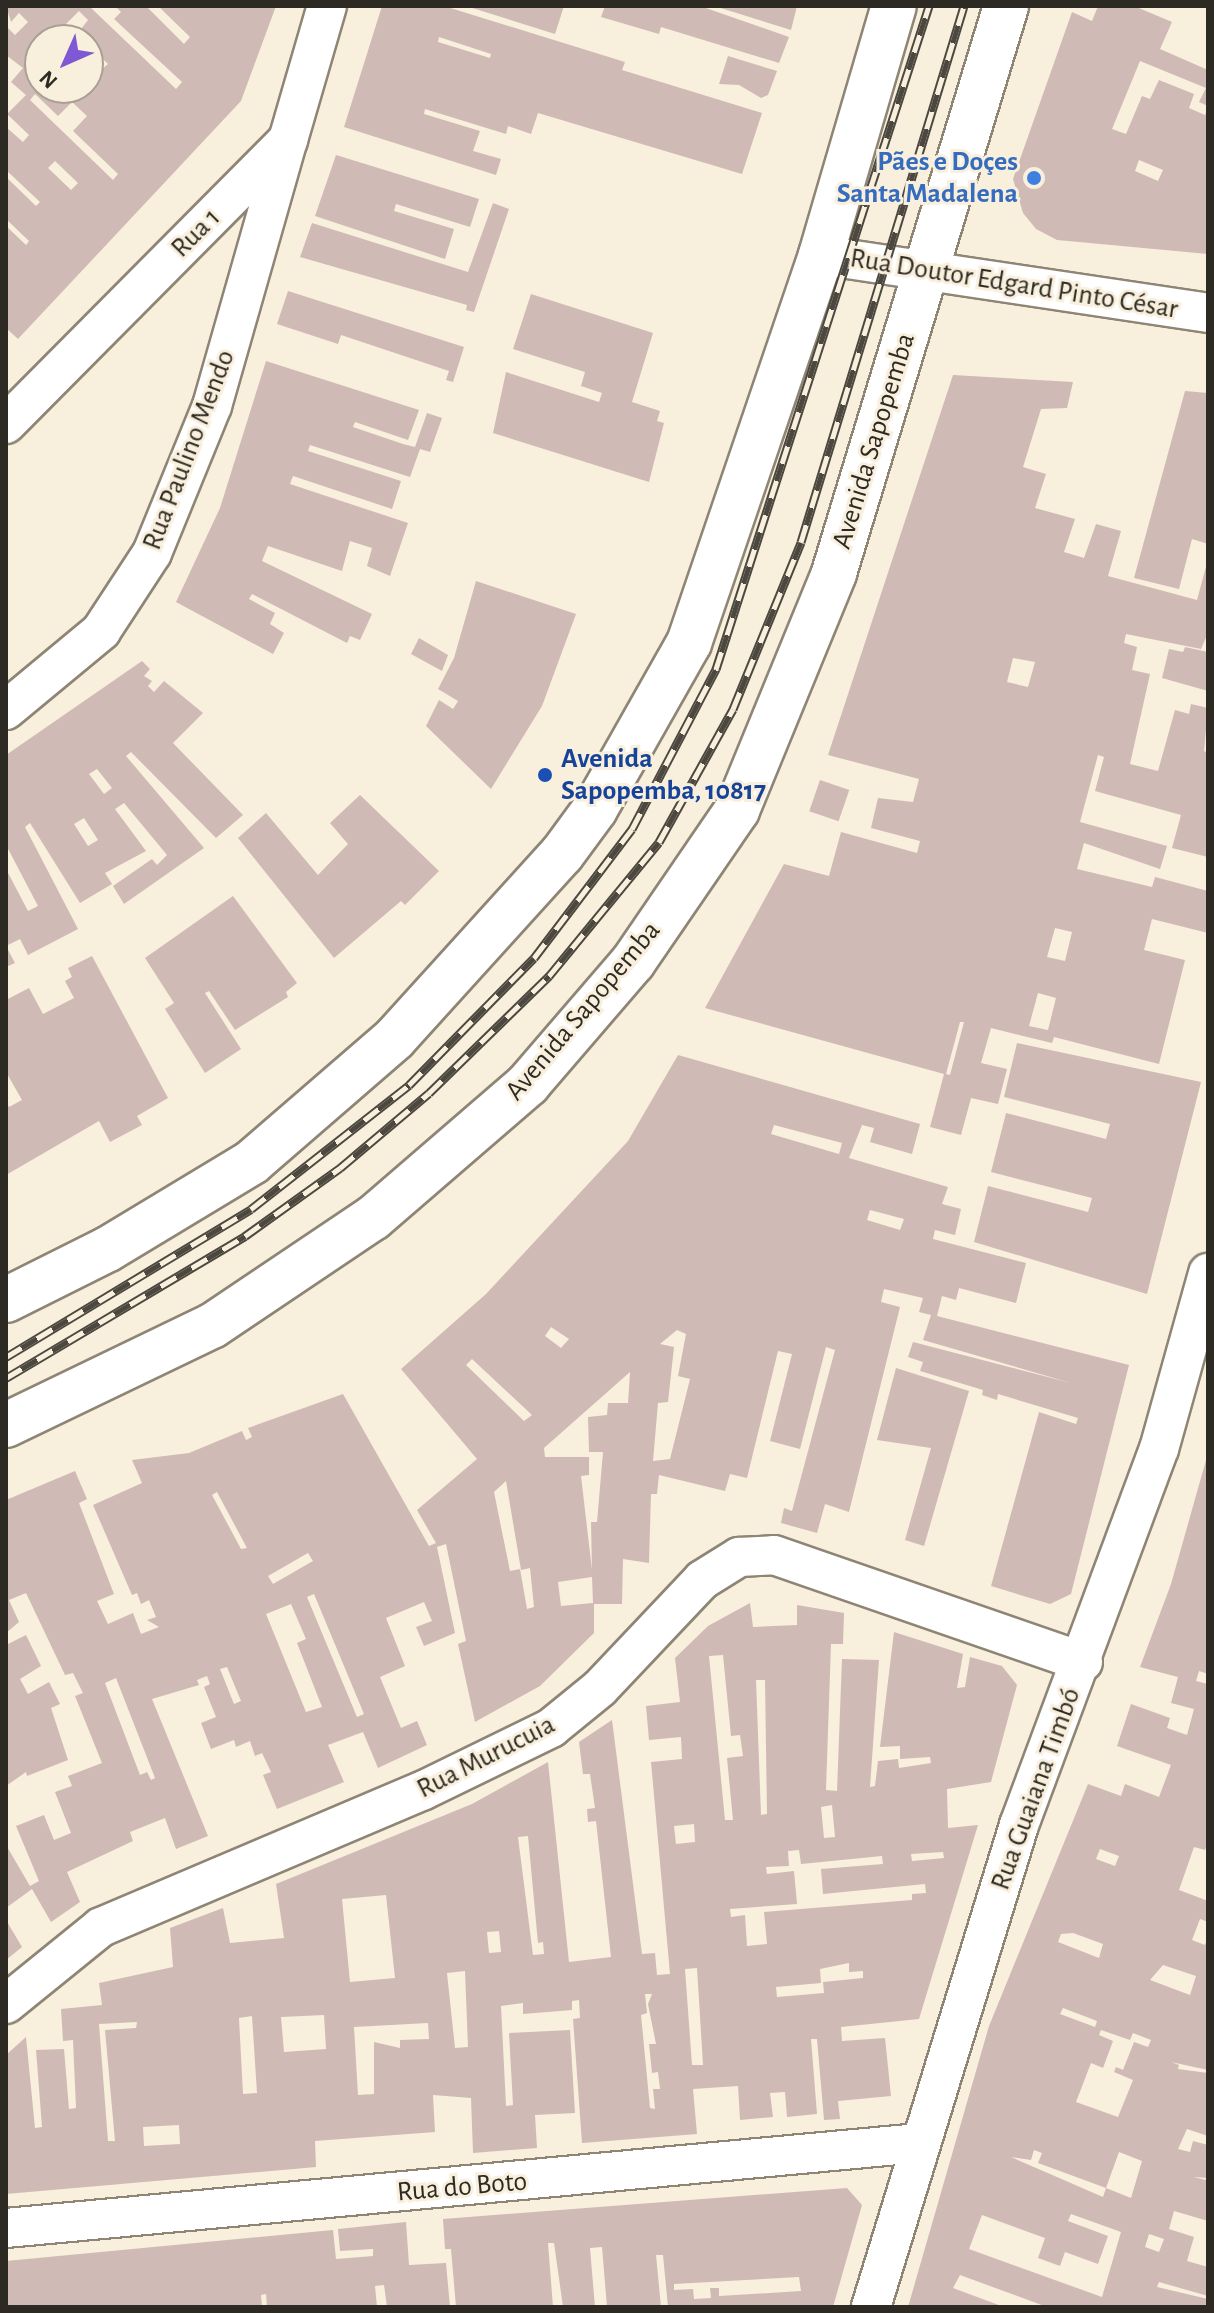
<!DOCTYPE html>
<html>
<head>
<meta charset="utf-8">
<style>
	body { margin:0 }
	#map { position:relative; width:1214px; height:2313px; overflow:hidden; background:#f9efdd; font-family:"Alegreya Sans",sans-serif }
	div>[style] { position:absolute }
	.building>* { inset:0; background:#d0bab5; transform-origin:0 0 }
	.roads { filter:drop-shadow(2px 0 #8e8575) drop-shadow(-2px 0 #8e8575) drop-shadow(0 2px #8e8575) drop-shadow(0 -2px #8e8575) }
	.street>* { height:38px; margin:-19px; padding:0 19px; transform-origin:19px; border-radius:19px; background:#fff }
	.primary>* { height:44px; margin:-22px; padding:0 22px; transform-origin:22px; border-radius:22px; background:#fff }
	.rail>* { height:9px; margin-top:-4.5px; transform-origin:0; background:repeating-linear-gradient(90deg,#f9efdd 0 18px,#4c483f 0 36px); box-sizing:border-box; border-block:2px solid #4c483f }
	.dots>* { width:22px; height:22px; translate:-50% -50%; box-sizing:border-box; border:4px solid #f9efdd; border-radius:50% }
	span { translate:-50% -50%; white-space:nowrap; text-align:center; line-height:1.15; -webkit-text-stroke:6px #f9efdd; paint-order:stroke }
	.shop-label { font-size:28px; color:#366cbe; font-weight:700 }
	.right { translate:-100% -50%; text-align:right }
	.street-label { font-size:28px; color:#2d2a23 }
	.transit-label { font-size:28px; color:#164399; font-weight:700 }
	.left { translate:0 -50%; text-align:left }
	.frame { position:absolute; inset:0; border:8px solid #2d2a23; pointer-events:none }
	.north { position:absolute; left:24px; top:24px; width:80px; height:80px; box-sizing:border-box; background:#f9efdd; border:2px solid #a7a093; border-radius:50%; rotate:225deg; font-size:22px; font-weight:700; line-height:32px; text-align:center; color:#2d2a23 }
	.north::after { content:''; display:block; margin:auto; width:28px; height:36px; background:#7f59d3; clip-path:polygon(50% 0,100% 100%,50% 72%,0 100%) }
</style>
</head>
<body>
<div id="map">
	<div class="building">
		<i style="clip-path:polygon(evenodd,6px 6px,89px 6px,176px 89px,182px 82px,114px 19px,121px 12px,115px 6px,146px 6px,184px 44px,190px 37px,158px 6px,276px 6px,241px 101px,18px 339px,6px 328px,6px 226px,26px 245px,29px 241px,6px 219px,6px 177px,36px 206px,40px 202px,6px 170px,6px 127px,23px 142px,29px 135px,7px 114px,26px 95px,11px 82px,23px 68px,6px 55px,6px 26px,15px 35px,28px 22px,19px 13px,11px 22px,6px 6px,79px 11px,88px 20px,81px 29px,93px 40px,88px 45px,108px 64px,102px 69px,88px 55px,88px 88px,40px 88px,40px 59px,35px 55px,40px 40px,50px 40px,79px 11px,6px 6px,35px 94px,58px 116px,72px 102px,87px 116px,73px 131px,118px 174px,113px 180px,30px 100px,35px 94px,6px 6px,55px 161px,78px 183px,71px 190px,48px 168px,55px 161px)"></i>
		<i style="clip-path:polygon(evenodd,382px 6px,444px 6px,625px 62px,622px 70px,762px 113px,742px 174px,538px 113px,531px 134px,508px 126px,506px 134px,425px 109px,424px 114px,480px 131px,473px 151px,501px 159px,496px 175px,344px 127px,382px 6px,439px 37px,491px 54px,490px 58px,438px 42px,439px 37px)"></i>
		<i style="clip-path:polygon(466px 6px,564px 6px,555px 34px)"></i>
		<i style="clip-path:polygon(605px 6px,700px 6px,789px 37px,779px 63px,661px 27px,659px 34px,601px 17px)"></i>
		<i style="clip-path:polygon(714px 6px,797px 6px,791px 30px)"></i>
		<i style="clip-path:polygon(evenodd,1098px 6px,1134px 6px,1172px 22px,1160px 49px,1208px 70px,1208px 106px,1199px 102px,1206px 88px,1140px 61px,1112px 129px,1126px 134px,1142px 96px,1150px 99px,1159px 80px,1194px 94px,1189px 108px,1205px 115px,1208px 108px,1208px 254px,1057px 240px,1036px 229px,1023px 213px,1013px 179px,1072px 12px,1092px 21px,1098px 6px,1139px 160px,1163px 170px,1158px 181px,1135px 171px,1139px 160px)"></i>
		<i style="clip-path:polygon(728px 56px,777px 71px,768px 95px,761px 98px,739px 85px,719px 84px)"></i>
		<i style="clip-path:polygon(336px 155px,479px 199px,470px 227px,396px 204px,394px 211px,454px 229px,445px 259px,315px 216px)"></i>
		<i style="clip-path:polygon(493px 203px,509px 209px,474px 312px,466px 310px,467px 305px,300px 257px,312px 223px,468px 272px)"></i>
		<i style="clip-path:polygon(288px 291px,464px 347px,453px 382px,446px 380px,449px 371px,341px 335px,338px 344px,277px 324px)"></i>
		<i style="clip-path:polygon(531px 294px,653px 333px,632px 402px,660px 411px,657px 421px,664px 423px,649px 482px,493px 433px,506px 372px,599px 402px,602px 393px,581px 386px,585px 372px,513px 349px)"></i>
		<i style="clip-path:polygon(266px 361px,419px 410px,408px 440px,355px 422px,353px 427px,403px 444px,415px 447px,427px 413px,442px 418px,430px 452px,420px 449px,410px 477px,310px 445px,308px 451px,401px 481px,392px 509px,293px 476px,290px 484px,408px 523px,390px 576px,367px 566px,372px 548px,350px 541px,342px 571px,268px 546px,262px 561px,372px 614px,360px 640px,350px 636px,347px 643px,252px 594px,249px 599px,275px 613px,270px 624px,284px 633px,273px 654px,176px 602px,220px 508px)"></i>
		<i style="clip-path:polygon(evenodd,953px 375px,1073px 382px,1067px 408px,1041px 409px,1023px 467px,1046px 474px,1035px 508px,1075px 519px,1064px 552px,1084px 558px,1096px 524px,1121px 531px,1108px 576px,1197px 600px,1208px 559px,1208px 633px,1201px 649px,1126px 634px,1124px 643px,1137px 647px,1132px 670px,1150px 674px,1130px 764px,1158px 771px,1175px 710px,1189px 714px,1191px 704px,1208px 708px,1204px 751px,1208px 753px,1208px 857px,1172px 848px,1181px 815px,1095px 791px,1104px 757px,1098px 755px,1080px 822px,1167px 846px,1160px 869px,1084px 843px,1077px 869px,1152px 887px,1155px 877px,1208px 891px,1208px 933px,1152px 919px,1144px 950px,1185px 960px,1159px 1064px,1054px 1037px,1052px 1043px,991px 1028px,981px 1063px,1007px 1069px,998px 1104px,971px 1098px,961px 1135px,930px 1127px,944px 1074px,705px 1008px,784px 864px,829px 876px,841px 832px,917px 853px,920px 841px,871px 828px,878px 798px,913px 802px,919px 779px,828px 755px,953px 375px,1013px 658px,1035px 662px,1028px 687px,1007px 682px,1013px 658px,953px 375px,1055px 928px,1072px 932px,1065px 961px,1047px 957px,1055px 928px,953px 375px,1038px 993px,1056px 998px,1048px 1030px,1029px 1026px,1038px 993px,953px 375px,960px 1022px,964px 1022px,950px 1075px,946px 1074px,960px 1022px)"></i>
		<i style="clip-path:polygon(1185px 391px,1208px 393px,1208px 544px,1192px 539px,1179px 589px,1134px 578px)"></i>
		<i style="clip-path:polygon(476px 581px,576px 614px,542px 706px,491px 789px,426px 726px,439px 700px,453px 709px,458px 701px,438px 689px,454px 658px)"></i>
		<i style="clip-path:polygon(419px 638px,448px 655px,442px 671px,411px 654px)"></i>
		<i style="clip-path:polygon(1185px 647px,1208px 652px,1208px 691px,1162px 678px,1169px 649px,1183px 652px)"></i>
		<i style="clip-path:polygon(evenodd,142px 661px,150px 669px,144px 676px,152px 681px,148px 686px,154px 692px,164px 681px,203px 713px,173px 743px,243px 815px,216px 838px,131px 752px,126px 756px,204px 848px,124px 904px,113px 886px,152px 859px,157px 865px,167px 855px,124px 803px,115px 809px,146px 851px,105px 873px,112px 884px,80px 903px,30px 823px,25px 827px,78px 929px,28px 955px,20px 939px,6px 946px,15px 963px,6px 967px,6px 869px,28px 911px,38px 906px,6px 845px,6px 755px,142px 661px,97px 769px,112px 788px,104px 794px,89px 774px,97px 769px,142px 661px,84px 818px,98px 840px,88px 846px,74px 824px,84px 818px)"></i>
		<i style="left:820px;top:780px;width:31px;height:33px;rotate:19deg"></i>
		<i style="clip-path:polygon(360px 795px,439px 871px,405px 905px,401px 901px,334px 958px,238px 838px,266px 813px,318px 875px,348px 844px,330px 823px)"></i>
		<i style="clip-path:polygon(233px 896px,297px 983px,286px 992px,288px 997px,235px 1030px,209px 991px,205px 993px,241px 1049px,205px 1073px,165px 1009px,174px 1003px,145px 958px)"></i>
		<i style="clip-path:polygon(92px 956px,168px 1098px,137px 1116px,142px 1125px,110px 1142px,99px 1121px,6px 1175px,6px 1102px,9px 1107px,22px 1100px,6px 1072px,6px 1000px,29px 988px,43px 1014px,74px 998px,65px 981px,72px 977px,68px 968px)"></i>
		<i style="clip-path:polygon(1017px 1043px,1201px 1082px,1147px 1294px,974px 1242px,988px 1186px,1088px 1212px,1092px 1198px,991px 1172px,1006px 1113px,1106px 1139px,1110px 1124px,1004px 1097px)"></i>
		<i style="clip-path:polygon(evenodd,678px 1055px,920px 1124px,912px 1154px,870px 1142px,874px 1128px,862px 1125px,849px 1158px,948px 1187px,942px 1204px,961px 1209px,955px 1235px,935px 1230px,933px 1239px,1026px 1263px,1016px 1303px,959px 1288px,956px 1300px,942px 1296px,937px 1316px,1129px 1365px,1071px 1594px,1050px 1604px,991px 1586px,1039px 1412px,1076px 1424px,1078px 1418px,998px 1394px,997px 1400px,982px 1395px,983px 1390px,920px 1371px,923px 1362px,908px 1357px,913px 1342px,1071px 1383px,923px 1340px,931px 1315px,919px 1312px,923px 1298px,884px 1289px,881px 1302px,900px 1307px,849px 1512px,825px 1504px,817px 1533px,781px 1523px,784px 1508px,792px 1511px,835px 1350px,826px 1347px,800px 1449px,770px 1441px,792px 1354px,778px 1351px,747px 1478px,730px 1474px,725px 1491px,659px 1475px,657px 1494px,651px 1494px,649px 1563px,623px 1559px,622px 1604px,594px 1604px,594px 1633px,540px 1686px,475px 1722px,458px 1644px,466px 1641px,446px 1544px,437px 1547px,455px 1633px,424px 1646px,416px 1627px,432px 1621px,424px 1602px,386px 1618px,405px 1666px,380px 1677px,401px 1728px,417px 1721px,427px 1745px,378px 1768px,363px 1732px,328px 1745px,344px 1782px,277px 1809px,263px 1775px,271px 1772px,262px 1753px,255px 1756px,250px 1741px,236px 1747px,234px 1740px,211px 1749px,201px 1723px,216px 1717px,204px 1687px,210px 1684px,207px 1676px,197px 1680px,199px 1685px,152px 1699px,208px 1836px,176px 1849px,165px 1818px,130px 1832px,133px 1841px,67px 1872px,80px 1902px,51px 1922px,32px 1889px,6px 1908px,6px 1845px,30px 1886px,39px 1881px,16px 1826px,44px 1815px,54px 1840px,71px 1833px,55px 1792px,72px 1786px,68px 1776px,102px 1763px,75px 1696px,83px 1693px,73px 1673px,65px 1675px,26px 1593px,9px 1600px,19px 1622px,6px 1633px,6px 1500px,75px 1471px,87px 1499px,79px 1503px,114px 1594px,97px 1601px,108px 1624px,133px 1613px,141px 1634px,159px 1627px,147px 1620px,156px 1617px,149px 1600px,141px 1604px,137px 1593px,132px 1595px,93px 1505px,142px 1483px,132px 1460px,189px 1453px,242px 1431px,246px 1440px,252px 1437px,248px 1428px,343px 1394px,429px 1546px,436px 1543px,417px 1510px,477px 1459px,401px 1369px,486px 1294px,628px 1141px,678px 1055px,774px 1125px,842px 1143px,839px 1154px,771px 1134px,774px 1125px,678px 1055px,870px 1210px,904px 1219px,900px 1230px,867px 1220px,870px 1210px,678px 1055px,551px 1327px,569px 1339px,561px 1348px,545px 1336px,551px 1327px,678px 1055px,677px 1330px,686px 1334px,678px 1376px,690px 1379px,670px 1459px,653px 1461px,658px 1403px,668px 1402px,674px 1347px,660px 1344px,677px 1330px,678px 1055px,472px 1359px,532px 1415px,524px 1421px,466px 1365px,472px 1359px,678px 1055px,630px 1372px,628px 1403px,608px 1403px,607px 1415px,588px 1417px,589px 1452px,603px 1452px,597px 1522px,591px 1522px,592px 1570px,581px 1476px,589px 1475px,589px 1457px,545px 1457px,544px 1448px,630px 1372px,678px 1055px,506px 1481px,521px 1570px,530px 1568px,534px 1607px,527px 1609px,520px 1569px,510px 1571px,494px 1492px,506px 1481px,678px 1055px,217px 1492px,247px 1548px,241px 1549px,212px 1495px,217px 1492px,678px 1055px,308px 1553px,313px 1561px,273px 1584px,268px 1576px,308px 1553px,678px 1055px,592px 1577px,593px 1603px,561px 1606px,558px 1582px,592px 1577px,678px 1055px,314px 1594px,364px 1714px,357px 1717px,307px 1597px,314px 1594px,678px 1055px,291px 1604px,306px 1639px,297px 1643px,322px 1707px,306px 1712px,266px 1614px,291px 1604px,678px 1055px,227px 1667px,241px 1701px,234px 1704px,220px 1669px,227px 1667px,678px 1055px,116px 1678px,155px 1778px,151px 1780px,147px 1772px,140px 1775px,105px 1683px,116px 1678px)"></i>
		<i style="clip-path:polygon(896px 1368px,969px 1391px,924px 1546px,905px 1540px,931px 1448px,877px 1440px)"></i>
		<i style="clip-path:polygon(evenodd,1208px 1453px,1208px 1674px,1199px 1671px,1196px 1681px,1208px 1684px,1208px 1843px,1205px 1850px,1194px 1847px,1179px 1890px,1208px 1901px,1208px 1922px,1200px 1919px,1192px 1940px,1205px 1945px,1208px 1936px,1208px 2070px,1171px 2062px,1179px 2065px,1178px 2069px,1208px 2073px,1208px 2136px,1187px 2129px,1178px 2149px,1190px 2152px,1193px 2141px,1208px 2145px,1208px 2178px,1193px 2177px,1206px 2180px,1208px 2221px,1174px 2211px,1169px 2229px,1194px 2237px,1187px 2261px,1208px 2267px,1208px 2296px,1159px 2282px,1157px 2287px,1208px 2299px,1208px 2307px,1047px 2307px,960px 2275px,953px 2288px,1004px 2307px,908px 2307px,989px 2026px,1088px 1784px,1121px 1796px,1125px 1784px,1159px 1797px,1171px 1765px,1117px 1746px,1131px 1704px,1170px 1718px,1167px 1728px,1187px 1735px,1194px 1709px,1171px 1703px,1178px 1677px,1140px 1667px,1171px 1584px,1208px 1453px,1100px 1849px,1119px 1856px,1115px 1866px,1096px 1859px,1100px 1849px,1208px 1453px,1073px 1933px,1103px 1944px,1099px 1958px,1058px 1942px,1061px 1934px,1073px 1933px,1208px 1453px,1163px 1965px,1196px 1976px,1190px 1995px,1150px 1980px,1163px 1965px,1208px 1453px,1063px 2008px,1097px 2021px,1095px 2027px,1060px 2014px,1063px 2008px,1208px 1453px,1101px 2030px,1130px 2040px,1133px 2033px,1151px 2040px,1148px 2047px,1134px 2042px,1123px 2070px,1116px 2067px,1114px 2072px,1133px 2080px,1118px 2117px,1076px 2102px,1091px 2063px,1103px 2068px,1113px 2041px,1099px 2035px,1101px 2030px,1208px 1453px,1034px 2150px,1042px 2153px,1038px 2163px,1106px 2188px,1119px 2152px,1142px 2161px,1131px 2198px,1106px 2188px,1103px 2197px,1011px 2157px,1031px 2160px,1034px 2150px,1208px 1453px,1071px 2214px,1121px 2232px,1102px 2297px,969px 2249px,982px 2215px,1045px 2238px,1038px 2258px,1060px 2266px,1065px 2252px,1098px 2264px,1108px 2236px,1068px 2221px,1071px 2214px,1208px 1453px,1149px 2234px,1164px 2239px,1159px 2252px,1145px 2247px,1149px 2234px)"></i>
		<i style="clip-path:polygon(evenodd,750px 1603px,753px 1627px,797px 1625px,797px 1605px,844px 1613px,843px 1644px,831px 1644px,826px 1790px,837px 1791px,842px 1659px,879px 1660px,870px 1787px,875px 1786px,878px 1761px,898px 1759px,899px 1768px,931px 1763px,930px 1757px,900px 1759px,900px 1746px,880px 1747px,894px 1632px,963px 1654px,957px 1688px,965px 1687px,970px 1657px,1002px 1666px,1017px 1685px,991px 1782px,947px 1789px,948px 1828px,978px 1825px,919px 2019px,841px 2027px,842px 2041px,885px 2038px,891px 2096px,838px 2101px,840px 2119px,824px 2120px,817px 2039px,811px 2039px,817px 2114px,787px 2117px,785px 2092px,770px 2093px,773px 2117px,740px 2120px,738px 2086px,693px 2089px,697px 2134px,582px 2143px,573px 2019px,580px 2018px,579px 2000px,572px 2001px,572px 2010px,523px 2014px,523px 2003px,501px 2006px,506px 2106px,513px 2105px,509px 2033px,570px 2030px,575px 2113px,535px 2115px,537px 2148px,473px 2153px,471px 2098px,433px 2095px,435px 2132px,315px 2141px,316px 2167px,6px 2194px,6px 2055px,26px 2037px,35px 2128px,42px 2127px,36px 2050px,64px 2049px,69px 2109px,76px 2108px,73px 2040px,63px 2041px,61px 2009px,102px 2005px,99px 1983px,173px 1967px,170px 1928px,223px 1908px,230px 1943px,284px 1938px,276px 1884px,472px 1804px,548px 1762px,569px 1962px,611px 1957px,596px 1821px,588px 1822px,587px 1809px,595px 1808px,590px 1774px,583px 1774px,579px 1742px,612px 1720px,642px 1954px,655px 1953px,657px 1975px,670px 1974px,651px 1762px,682px 1759px,681px 1737px,649px 1740px,646px 1706px,680px 1702px,675px 1658px,708px 1626px,750px 1603px,723px 1655px,731px 1736px,740px 1735px,743px 1756px,727px 1758px,733px 1820px,725px 1820px,709px 1656px,723px 1655px,750px 1603px,756px 1680px,765px 1680px,767px 1814px,761px 1815px,756px 1680px,750px 1603px,832px 1805px,835px 1837px,824px 1838px,821px 1807px,832px 1805px,750px 1603px,694px 1824px,695px 1842px,676px 1844px,674px 1826px,694px 1824px,750px 1603px,528px 1836px,538px 1943px,543px 1942px,544px 1954px,533px 1955px,518px 1837px,528px 1836px,750px 1603px,799px 1850px,801px 1864px,882px 1856px,883px 1864px,821px 1869px,823px 1894px,925px 1884px,926px 1893px,912px 1894px,912px 1900px,764px 1912px,767px 1944px,747px 1946px,745px 1915px,731px 1917px,730px 1909px,797px 1904px,794px 1871px,767px 1874px,766px 1867px,789px 1866px,788px 1851px,799px 1850px,750px 1603px,943px 1852px,944px 1858px,912px 1861px,911px 1854px,943px 1852px,750px 1603px,386px 1895px,395px 1978px,350px 1982px,342px 1899px,386px 1895px,750px 1603px,499px 1931px,501px 1952px,489px 1953px,487px 1932px,499px 1931px,750px 1603px,849px 1963px,849px 1972px,863px 1971px,863px 1978px,823px 1982px,824px 1993px,777px 1997px,776px 1987px,821px 1983px,820px 1969px,849px 1963px,750px 1603px,697px 1968px,703px 2065px,692px 2065px,685px 1969px,697px 1968px,750px 1603px,465px 1971px,468px 2047px,455px 2048px,447px 1973px,465px 1971px,750px 1603px,645px 1994px,652px 1994px,648px 2004px,656px 2044px,649px 2044px,652px 2073px,658px 2072px,660px 2089px,653px 2089px,655px 2109px,650px 2108px,641px 2015px,647px 2013px,645px 1994px,750px 1603px,324px 2015px,326px 2049px,284px 2052px,281px 2017px,324px 2015px,750px 1603px,252px 2016px,257px 2093px,243px 2094px,239px 2018px,252px 2016px,750px 1603px,137px 2022px,136px 2028px,105px 2030px,115px 2141px,108px 2141px,99px 2024px,137px 2022px,750px 1603px,428px 2023px,429px 2039px,400px 2040px,400px 2048px,374px 2042px,374px 2094px,358px 2095px,354px 2027px,428px 2023px,750px 1603px,179px 2125px,180px 2144px,144px 2146px,143px 2127px,179px 2125px)"></i>
		<i style="clip-path:polygon(26px 1635px,41px 1666px,20px 1679px,28px 1694px,49px 1682px,60px 1704px,51px 1708px,68px 1760px,27px 1776px,26px 1772px,6px 1786px,6px 1645px)"></i>
		<i style="clip-path:polygon(6px 1920px,22px 1947px,6px 1960px)"></i>
		<i style="clip-path:polygon(evenodd,847px 2188px,862px 2205px,833px 2307px,668px 2307px,663px 2255px,656px 2255px,661px 2307px,607px 2307px,602px 2247px,590px 2248px,595px 2307px,563px 2307px,554px 2243px,548px 2243px,553px 2307px,456px 2307px,451px 2249px,445px 2249px,443px 2219px,847px 2188px,799px 2277px,801px 2291px,719px 2296px,719px 2288px,710px 2288px,711px 2298px,694px 2299px,693px 2289px,674px 2290px,674px 2284px,799px 2277px)"></i>
		<i style="clip-path:polygon(406px 2222px,409px 2265px,446px 2263px,450px 2307px,387px 2307px,384px 2285px,375px 2286px,377px 2307px,267px 2307px,266px 2294px,261px 2295px,262px 2307px,6px 2307px,6px 2261px,333px 2230px,336px 2259px,373px 2256px,373px 2249px,340px 2251px,338px 2229px)"></i>
	</div>
	<div class="roads">
		<div class="street">
			<i style="left:821px;top:255px;width:391px;rotate:8.5deg"></i>
			<i style="left:6px;top:424px;width:400px;rotate:-45.2deg"></i>
			<i style="left:288px;top:140px;width:140px;rotate:-73.8deg"></i>
			<i style="left:6px;top:710px;width:124px;rotate:-39.7deg"></i>
			<i style="left:101px;top:631px;width:93px;rotate:-56.8deg"></i>
			<i style="left:152px;top:553px;width:159px;rotate:-67.8deg"></i>
			<i style="left:212px;top:406px;width:277px;rotate:-74.1deg"></i>
			<i style="left:6px;top:2004px;width:122px;rotate:-39deg"></i>
			<i style="left:101px;top:1927px;width:349px;rotate:-23deg"></i>
			<i style="left:422px;top:1791px;width:144px;rotate:-26deg"></i>
			<i style="left:551px;top:1728px;width:63px;rotate:-39.2deg"></i>
			<i style="left:600px;top:1688px;width:149px;rotate:-46.6deg"></i>
			<i style="left:702px;top:1580px;width:44px;rotate:-31.9deg"></i>
			<i style="left:739px;top:1557px;width:35px;rotate:-3deg"></i>
			<i style="left:774px;top:1555px;width:327px;rotate:19.1deg"></i>
			<i style="left:6px;top:2228px;width:917px;rotate:-5.32deg"></i>
			<i style="left:871px;top:2307px;width:504px;rotate:-72.93deg"></i>
			<i style="left:1019px;top:1825px;width:401px;rotate:-69.6deg"></i>
			<i style="left:1159px;top:1449px;width:183px;rotate:-74.4deg"></i>
		</div>
		<div class="primary">
			<i style="left:6px;top:1300px;width:114px;rotate:-26.6deg"></i>
			<i style="left:108px;top:1249px;width:168px;rotate:-31.1deg"></i>
			<i style="left:252px;top:1162px;width:189px;rotate:-40.9deg"></i>
			<i style="left:395px;top:1038px;width:248px;rotate:-47.8deg"></i>
			<i style="left:562px;top:854px;width:56px;rotate:-53.7deg"></i>
			<i style="left:595px;top:809px;width:191px;rotate:-60.5deg"></i>
			<i style="left:689px;top:643px;width:410px;rotate:-71.2deg"></i>
			<i style="left:821px;top:255px;width:259px;rotate:-73.7deg"></i>
			<i style="left:6px;top:1425px;width:229px;rotate:-25.7deg"></i>
			<i style="left:212px;top:1326px;width:194px;rotate:-33.9deg"></i>
			<i style="left:373px;top:1218px;width:205px;rotate:-40.8deg"></i>
			<i style="left:528px;top:1084px;width:161px;rotate:-49.3deg"></i>
			<i style="left:633px;top:962px;width:184px;rotate:-55.6deg"></i>
			<i style="left:737px;top:810px;width:256px;rotate:-67.7deg"></i>
			<i style="left:834px;top:573px;width:593px;rotate:-73.12deg"></i>
		</div>
	</div>
	<div class="rail">
		<i style="left:6px;top:1357px;width:286px;rotate:-31.1deg"></i>
		<i style="left:251px;top:1209px;width:201px;rotate:-38.1deg"></i>
		<i style="left:409px;top:1085px;width:178px;rotate:-45.5deg"></i>
		<i style="left:534px;top:958px;width:162px;rotate:-52.8deg"></i>
		<i style="left:632px;top:829px;width:181px;rotate:-62.3deg"></i>
		<i style="left:716px;top:669px;width:696px;rotate:-72.19deg"></i>
		<i style="left:6px;top:1378px;width:278px;rotate:-30.7deg"></i>
		<i style="left:245px;top:1236px;width:117px;rotate:-35.6deg"></i>
		<i style="left:340px;top:1168px;width:116px;rotate:-40.1deg"></i>
		<i style="left:429px;top:1093px;width:168px;rotate:-44.3deg"></i>
		<i style="left:549px;top:976px;width:173px;rotate:-50.6deg"></i>
		<i style="left:659px;top:842px;width:152px;rotate:-60.9deg"></i>
		<i style="left:733px;top:709px;width:180px;rotate:-67.8deg"></i>
		<i style="left:801px;top:542px;width:560px;rotate:-73.09deg"></i>
	</div>
	<div class="dots">
		<i style="left:1034px;top:178px;background:#3f7fe0"></i>
		<i style="left:545px;top:775px;background:#1a4fb4"></i>
	</div>
	<div class="shop-label">
		<span class="right" style="left:1018px;top:178px">Pães e Doçes<br>Santa Madalena</span>
	</div>
	<div class="street-label">
		<span style="left:196px;top:233px;rotate:-45deg">Rua 1</span>
		<span style="left:1014px;top:284px;rotate:9deg">Rua Doutor Edgard Pinto César</span>
		<span style="left:874px;top:441px;rotate:-73deg">Avenida Sapopemba</span>
		<span style="left:189px;top:450px;rotate:-69deg">Rua Paulino Mendo</span>
		<span style="left:583px;top:1011px;rotate:-50deg">Avenida Sapopemba</span>
		<span style="left:486px;top:1757px;rotate:-27deg">Rua Murucuia</span>
		<span style="left:1036px;top:1789px;rotate:-70deg">Rua Guaiana Timbó</span>
		<span style="left:462px;top:2187px;rotate:-5deg">Rua do Boto</span>
	</div>
	<div class="transit-label">
		<span class="left" style="left:561px;top:775px">Avenida<br>Sapopemba, 10817</span>
	</div>
	<div class="frame"></div>
	<div class="north">N</div>
</div>
</body>
</html>
